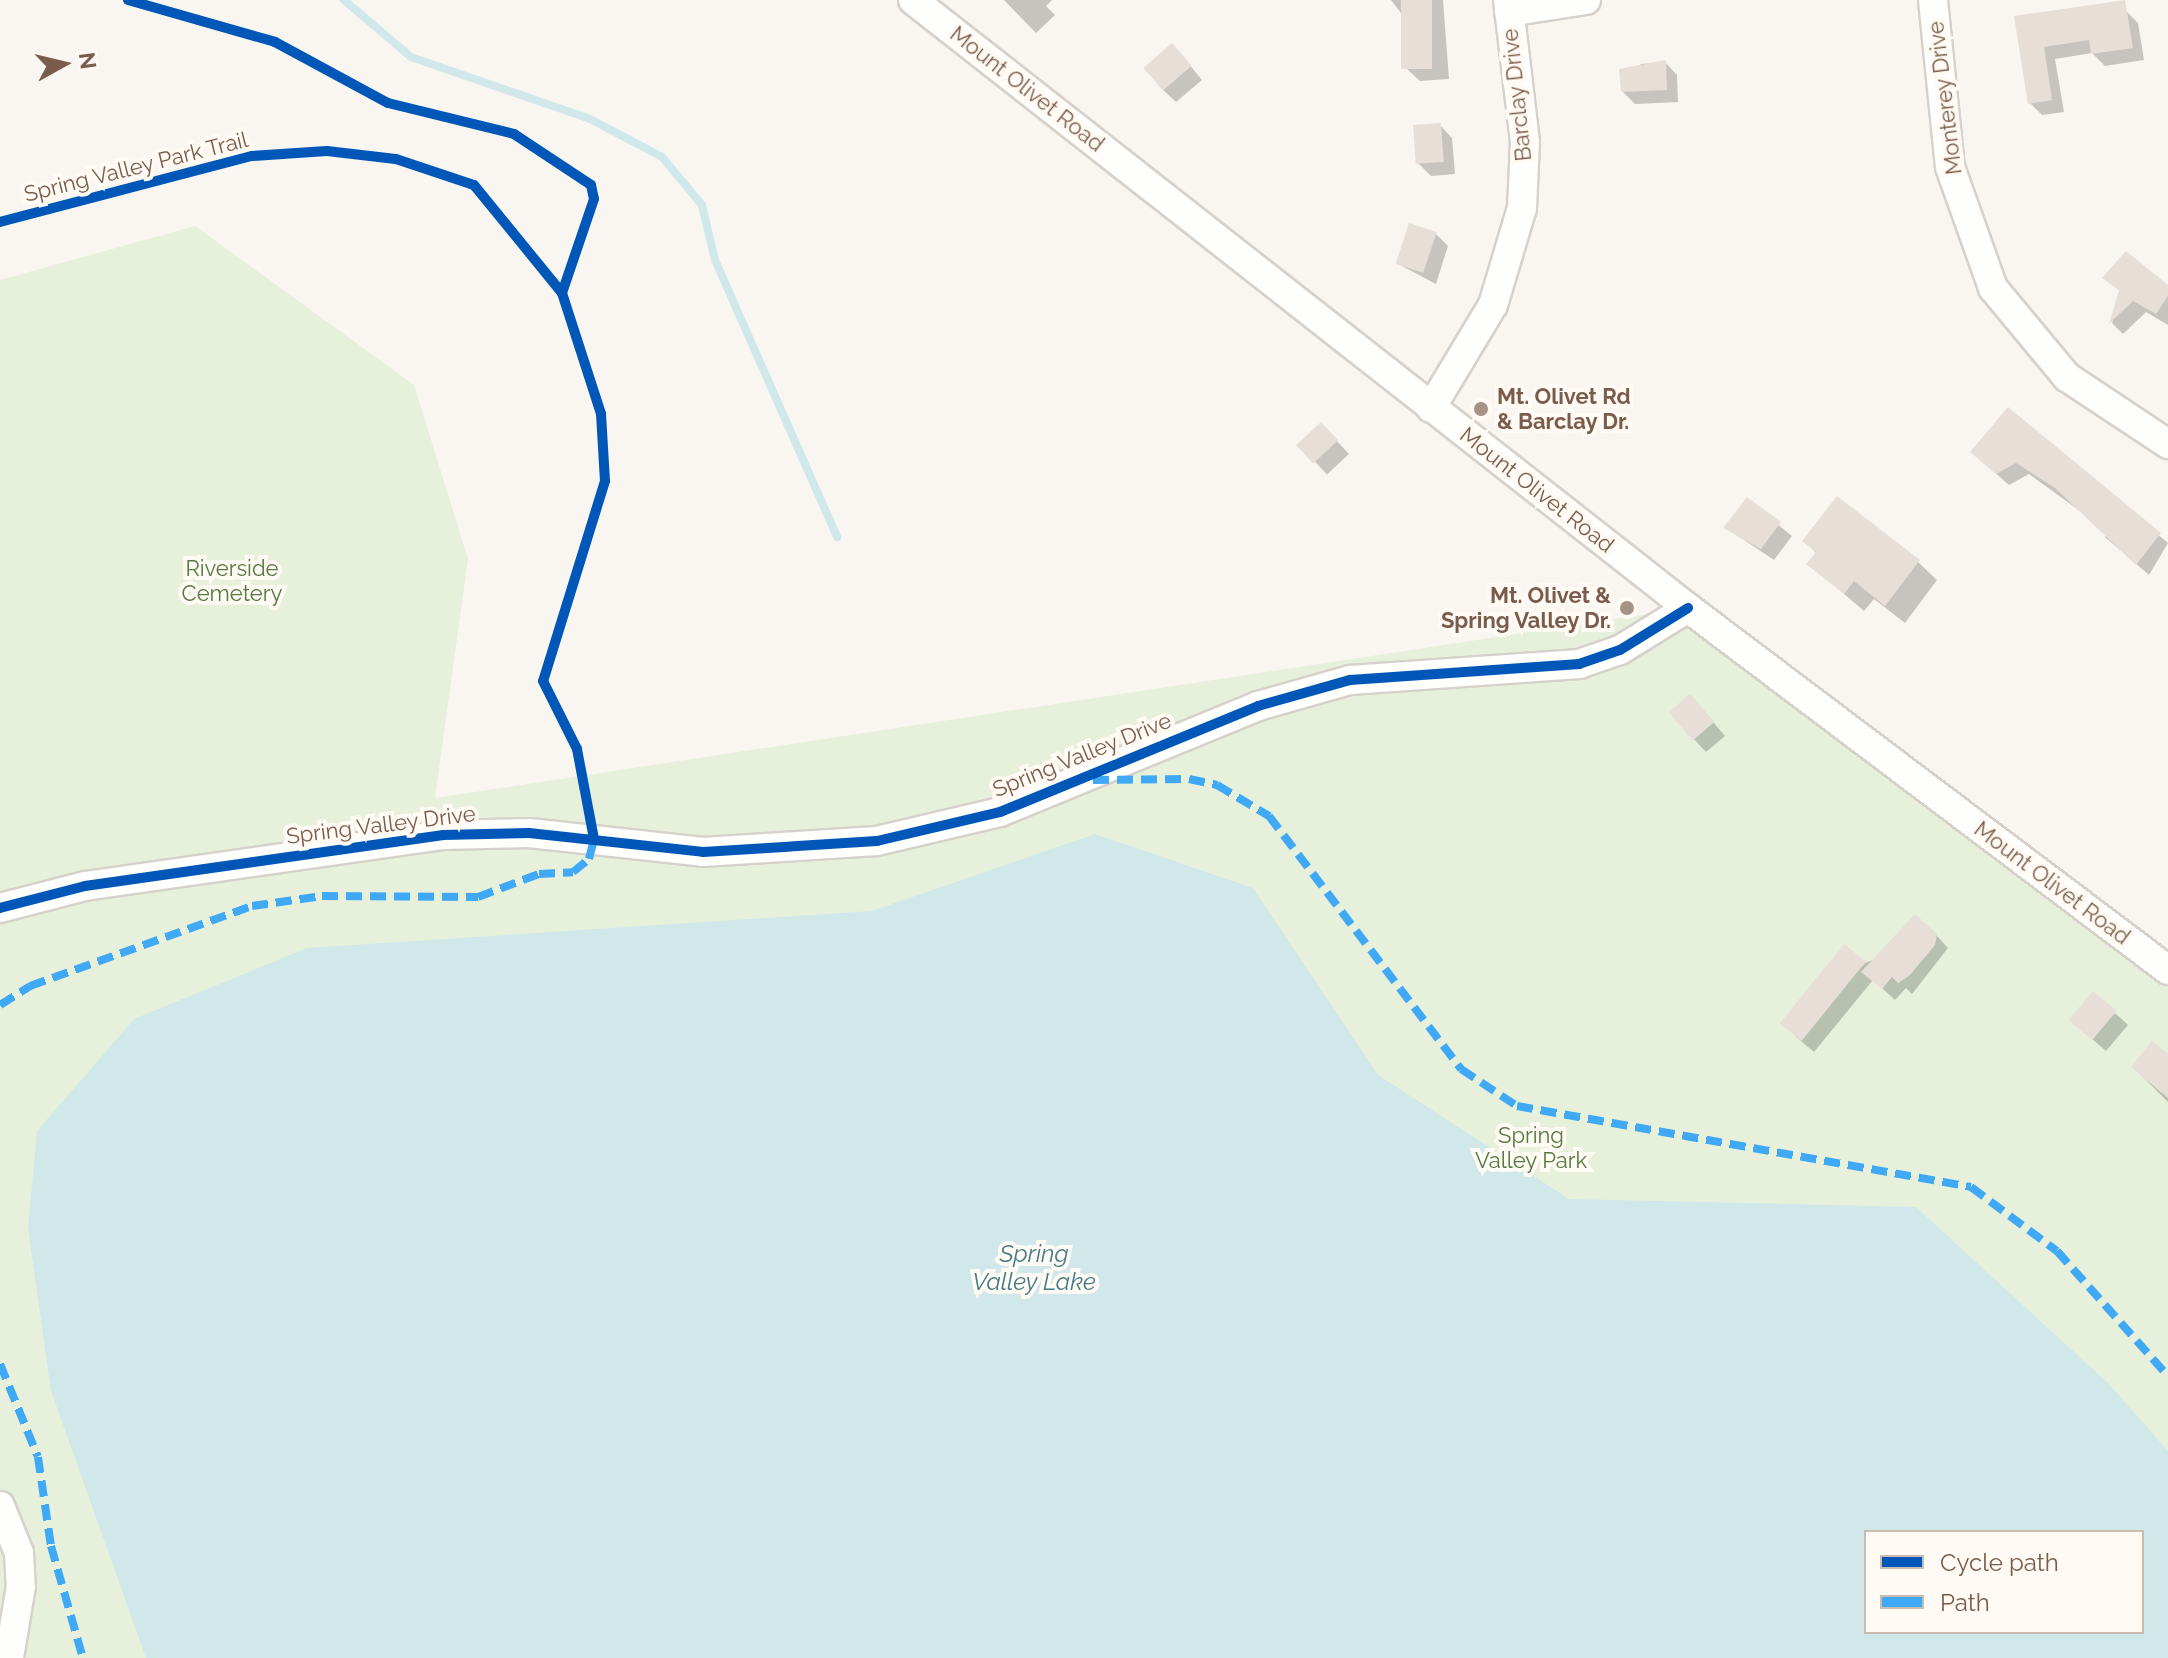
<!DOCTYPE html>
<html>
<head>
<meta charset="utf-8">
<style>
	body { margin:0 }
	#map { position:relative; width:2168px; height:1658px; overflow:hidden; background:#f9f5f0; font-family:Raleway,sans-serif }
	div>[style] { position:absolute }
	.green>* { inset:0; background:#e7f0db }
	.water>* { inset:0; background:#d0e8ea }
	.shadow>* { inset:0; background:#0003; transform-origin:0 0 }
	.stream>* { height:8px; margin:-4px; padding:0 4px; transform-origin:4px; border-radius:4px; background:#d0e8ea }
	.building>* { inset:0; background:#e6ded7; transform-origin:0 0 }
	.roads { filter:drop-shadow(2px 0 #d7d1cb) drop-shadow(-2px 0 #d7d1cb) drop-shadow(0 2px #d7d1cb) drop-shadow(0 -2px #d7d1cb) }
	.minor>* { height:28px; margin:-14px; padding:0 14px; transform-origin:14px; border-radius:14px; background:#fefefd }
	.quiet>* { height:8px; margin-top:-4px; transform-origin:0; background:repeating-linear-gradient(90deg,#3fa9f5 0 16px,transparent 0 24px) }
	.cycleway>* { height:10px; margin:-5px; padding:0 5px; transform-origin:5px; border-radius:5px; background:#0057b8 }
	.dots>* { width:22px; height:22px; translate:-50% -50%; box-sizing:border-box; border:4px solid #fffaf3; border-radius:50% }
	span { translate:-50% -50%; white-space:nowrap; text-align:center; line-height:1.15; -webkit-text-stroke:8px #fffaf3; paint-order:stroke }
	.street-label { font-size:22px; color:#7a5c4d }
	.poi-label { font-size:22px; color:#7a5c4d; font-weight:700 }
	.left { translate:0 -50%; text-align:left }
	.right { translate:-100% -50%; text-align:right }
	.park-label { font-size:22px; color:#537a41 }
	.water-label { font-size:24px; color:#437c86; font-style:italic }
	.legend { position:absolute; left:1864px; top:1530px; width:280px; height:104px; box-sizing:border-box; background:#fffaf3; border:2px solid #cabbb1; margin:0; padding:10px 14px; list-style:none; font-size:24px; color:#7a5c4d }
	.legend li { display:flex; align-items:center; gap:16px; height:40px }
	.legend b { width:40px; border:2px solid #cabbb1 }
	.north { position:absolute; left:24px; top:24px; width:80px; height:80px; -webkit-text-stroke:6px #fffaf3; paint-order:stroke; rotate:82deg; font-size:22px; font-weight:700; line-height:32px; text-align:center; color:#7a5c4d }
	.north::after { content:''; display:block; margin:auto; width:28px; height:36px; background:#7a5c4d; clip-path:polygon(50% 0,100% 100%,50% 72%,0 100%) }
</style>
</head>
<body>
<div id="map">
	<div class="green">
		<i style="clip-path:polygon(evenodd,195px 226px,414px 385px,468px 559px,435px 798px,1688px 608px,2168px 969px,2168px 1658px,0 1658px,0 280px,195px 226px,1866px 1532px,2142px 1532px,2142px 1632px,1866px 1632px,1866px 1532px)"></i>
	</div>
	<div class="water">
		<i style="clip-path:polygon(evenodd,1095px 834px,1253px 888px,1378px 1075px,1569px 1199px,1916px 1207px,2109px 1384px,2168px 1451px,2168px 1658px,146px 1658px,51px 1391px,28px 1228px,37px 1131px,134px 1019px,307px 948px,872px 911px,1095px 834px,1866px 1532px,2142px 1532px,2142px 1632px,1866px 1632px,1866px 1532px)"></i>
	</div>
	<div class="shadow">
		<i style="clip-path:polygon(1004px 0,1052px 0,1046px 6px,1055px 15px,1036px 33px)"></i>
		<i style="clip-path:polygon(1391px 0,1443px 0,1449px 79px,1420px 81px,1407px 69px,1404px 17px)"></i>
		<i style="clip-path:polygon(2126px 11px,2138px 23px,2144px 60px,2105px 66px,2092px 53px,2055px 59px,2064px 112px,2042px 115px,2030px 103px,2016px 18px)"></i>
		<i style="clip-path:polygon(1184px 58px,1202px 80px,1176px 102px,1163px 90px)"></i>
		<i style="clip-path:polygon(1665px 62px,1677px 75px,1678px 102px,1635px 104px,1623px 92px,1641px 64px)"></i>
		<i style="clip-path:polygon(1440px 125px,1452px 138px,1455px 174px,1431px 176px,1418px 163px)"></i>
		<i style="clip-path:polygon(1436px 234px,1448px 246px,1436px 284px,1398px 264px)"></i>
		<i style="clip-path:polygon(2105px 278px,2168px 286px,2168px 325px,2146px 312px,2123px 334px,2112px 323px,2121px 292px)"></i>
		<i style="clip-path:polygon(2008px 410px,2168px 543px,2149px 575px,2105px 537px,2109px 532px,2029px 474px,2009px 485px,1985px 464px)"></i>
		<i style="left:1321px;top:424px;width:41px;height:30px;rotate:47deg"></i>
		<i style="clip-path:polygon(1747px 500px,1792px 536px,1774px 560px,1726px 528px)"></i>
		<i style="clip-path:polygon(1805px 541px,1918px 562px,1937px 580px,1905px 623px,1874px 599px,1864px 611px,1809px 564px,1817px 554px)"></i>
		<i style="clip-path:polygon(1702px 709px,1725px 736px,1706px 752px,1694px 739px)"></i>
		<i style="clip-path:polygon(1936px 935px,1948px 948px,1912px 994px,1906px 988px,1895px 1000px,1873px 980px,1814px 1052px,1795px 1036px,1865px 963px)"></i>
		<i style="clip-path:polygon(2115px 1013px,2128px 1025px,2106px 1051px,2084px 1032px)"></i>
		<i style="clip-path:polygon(2168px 1057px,2168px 1102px,2133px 1067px)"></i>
	</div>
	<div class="stream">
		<i style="left:344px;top:0;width:88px;rotate:40.4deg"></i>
		<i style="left:411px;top:57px;width:189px;rotate:19.1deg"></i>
		<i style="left:590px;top:119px;width:81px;rotate:27.8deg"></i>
		<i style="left:662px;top:157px;width:62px;rotate:50.2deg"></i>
		<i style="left:702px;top:205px;width:57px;rotate:76.7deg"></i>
		<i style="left:715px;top:260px;width:303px;rotate:66.2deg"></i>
	</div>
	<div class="building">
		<i style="left:1401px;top:0;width:31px;height:69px"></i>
		<i style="clip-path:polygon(2125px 0,2133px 48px,2091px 54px,2089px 40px,2044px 47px,2052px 100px,2028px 104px,2014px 16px)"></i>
		<i style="left:1172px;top:43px;width:30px;height:38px;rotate:49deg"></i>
		<i style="clip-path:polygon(1666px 60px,1667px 90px,1621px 92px,1619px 69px)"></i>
		<i style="left:1441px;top:123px;width:39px;height:28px;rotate:86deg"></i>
		<i style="left:1409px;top:223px;width:29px;height:43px;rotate:18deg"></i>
		<i style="clip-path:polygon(2126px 251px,2168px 285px,2168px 296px,2156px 314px,2133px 301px,2109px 324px,2119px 290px,2102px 278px)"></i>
		<i style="clip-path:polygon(2008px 407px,2161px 533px,2136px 565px,2055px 488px,2016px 463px,1996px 474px,1970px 452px)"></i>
		<i style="left:1321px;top:422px;width:25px;height:34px;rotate:47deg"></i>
		<i style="clip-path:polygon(1837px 496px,1920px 560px,1885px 606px,1854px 581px,1844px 594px,1806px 564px,1816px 552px,1802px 541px)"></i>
		<i style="clip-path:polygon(1747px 497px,1781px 522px,1761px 549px,1723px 528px)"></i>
		<i style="left:1690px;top:694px;width:37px;height:28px;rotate:49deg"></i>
		<i style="clip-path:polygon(1915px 914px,1937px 934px,1935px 945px,1910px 975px,1898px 983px,1892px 977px,1882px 989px,1861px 972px)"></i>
		<i style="left:1844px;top:944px;width:28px;height:102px;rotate:39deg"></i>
		<i style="left:2093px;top:991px;width:31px;height:38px;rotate:40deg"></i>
		<i style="clip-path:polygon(2152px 1041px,2168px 1054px,2168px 1098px,2131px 1067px)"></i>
	</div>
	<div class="roads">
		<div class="minor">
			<i style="left:913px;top:0;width:985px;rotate:38.11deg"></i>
			<i style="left:1688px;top:608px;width:601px;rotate:37.02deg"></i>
			<i style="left:1933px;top:0;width:168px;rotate:84.2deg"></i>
			<i style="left:1950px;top:167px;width:128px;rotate:70.4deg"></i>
			<i style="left:1993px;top:288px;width:116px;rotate:50.3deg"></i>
			<i style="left:2067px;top:377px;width:121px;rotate:33.6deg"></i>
			<i style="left:1509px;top:12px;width:78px;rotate:-8.9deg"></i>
			<i style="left:1431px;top:408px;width:120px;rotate:-59deg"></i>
			<i style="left:1493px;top:305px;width:101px;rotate:-73.4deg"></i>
			<i style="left:1522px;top:208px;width:66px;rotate:-87.4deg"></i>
			<i style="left:1525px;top:142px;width:143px;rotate:-96.8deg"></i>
			<i style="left:0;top:908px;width:88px;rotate:-14.5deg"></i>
			<i style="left:85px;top:886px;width:362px;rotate:-8.1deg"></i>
			<i style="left:443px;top:835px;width:86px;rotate:-1.3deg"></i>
			<i style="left:529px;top:833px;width:175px;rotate:6.2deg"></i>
			<i style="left:703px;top:852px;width:174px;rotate:-3.6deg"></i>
			<i style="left:877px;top:841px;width:126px;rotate:-13.3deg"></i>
			<i style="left:1000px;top:812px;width:279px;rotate:-22.3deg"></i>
			<i style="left:1258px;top:706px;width:96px;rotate:-15.8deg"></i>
			<i style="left:1350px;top:680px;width:230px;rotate:-4deg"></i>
			<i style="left:1579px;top:664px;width:43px;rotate:-18.9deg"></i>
			<i style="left:1620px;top:650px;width:80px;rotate:-31.7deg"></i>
			<i style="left:0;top:1506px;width:51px;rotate:68deg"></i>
			<i style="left:19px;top:1553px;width:33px;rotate:87deg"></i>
			<i style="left:21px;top:1586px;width:73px;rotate:99.5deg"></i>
		</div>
	</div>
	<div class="quiet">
		<i style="left:1093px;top:780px;width:96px;rotate:-0.6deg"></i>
		<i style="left:1189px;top:779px;width:29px;rotate:12deg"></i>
		<i style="left:1217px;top:785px;width:61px;rotate:30.8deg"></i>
		<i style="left:1269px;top:816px;width:318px;rotate:52.8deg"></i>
		<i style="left:1461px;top:1069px;width:67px;rotate:33.5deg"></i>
		<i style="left:1517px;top:1106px;width:461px;rotate:10.1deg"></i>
		<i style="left:1971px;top:1187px;width:107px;rotate:36.7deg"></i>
		<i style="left:2057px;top:1251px;width:167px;rotate:48.4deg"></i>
		<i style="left:0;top:1005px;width:36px;rotate:-32deg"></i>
		<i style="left:30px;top:986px;width:236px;rotate:-19.8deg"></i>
		<i style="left:252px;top:906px;width:71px;rotate:-8.1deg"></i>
		<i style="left:322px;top:896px;width:156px;rotate:0.4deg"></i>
		<i style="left:478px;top:897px;width:65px;rotate:-20.7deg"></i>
		<i style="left:539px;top:874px;width:34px;rotate:-3deg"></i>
		<i style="left:573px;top:872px;width:21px;rotate:-39deg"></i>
		<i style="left:589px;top:859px;width:21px;rotate:-76deg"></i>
		<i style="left:0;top:1364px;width:100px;rotate:67.8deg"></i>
		<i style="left:38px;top:1457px;width:90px;rotate:81.7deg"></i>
		<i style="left:51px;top:1546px;width:116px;rotate:74.1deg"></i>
	</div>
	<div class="cycleway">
		<i style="left:128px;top:0;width:153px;rotate:15.9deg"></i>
		<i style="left:275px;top:42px;width:128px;rotate:28.4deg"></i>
		<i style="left:388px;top:103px;width:130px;rotate:13.8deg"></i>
		<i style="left:514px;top:134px;width:92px;rotate:33.5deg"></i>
		<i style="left:591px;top:185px;width:14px;rotate:78deg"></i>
		<i style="left:594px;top:199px;width:99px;rotate:108.8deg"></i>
		<i style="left:562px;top:293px;width:127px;rotate:72.1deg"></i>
		<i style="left:601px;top:414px;width:67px;rotate:86.6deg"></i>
		<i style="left:605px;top:481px;width:209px;rotate:107.2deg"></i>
		<i style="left:543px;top:681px;width:76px;rotate:63.4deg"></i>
		<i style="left:577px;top:749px;width:92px;rotate:79.3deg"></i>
		<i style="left:0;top:222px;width:260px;rotate:-14.7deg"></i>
		<i style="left:252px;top:156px;width:75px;rotate:-3.8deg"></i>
		<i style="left:327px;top:151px;width:69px;rotate:6.6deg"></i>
		<i style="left:396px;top:159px;width:82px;rotate:18.4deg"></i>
		<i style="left:474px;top:185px;width:139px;rotate:50.8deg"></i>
		<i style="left:0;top:908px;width:88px;rotate:-14.5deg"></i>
		<i style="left:85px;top:886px;width:362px;rotate:-8.1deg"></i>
		<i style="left:443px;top:835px;width:86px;rotate:-1.3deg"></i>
		<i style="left:529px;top:833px;width:175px;rotate:6.2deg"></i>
		<i style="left:703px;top:852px;width:174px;rotate:-3.6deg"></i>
		<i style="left:877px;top:841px;width:126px;rotate:-13.3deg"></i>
		<i style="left:1000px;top:812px;width:279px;rotate:-22.3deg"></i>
		<i style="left:1258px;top:706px;width:96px;rotate:-15.8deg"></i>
		<i style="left:1350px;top:680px;width:230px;rotate:-4deg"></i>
		<i style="left:1579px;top:664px;width:43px;rotate:-18.9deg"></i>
		<i style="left:1620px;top:650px;width:80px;rotate:-31.7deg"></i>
	</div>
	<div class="dots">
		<i style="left:1481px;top:409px;background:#a69286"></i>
		<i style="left:1627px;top:608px;background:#a69286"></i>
	</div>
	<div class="street-label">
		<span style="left:1027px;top:89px;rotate:38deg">Mount Olivet Road</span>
		<span style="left:1517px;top:95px;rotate:-96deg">Barclay Drive</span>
		<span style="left:1945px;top:98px;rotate:-97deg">Monterey Drive</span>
		<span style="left:136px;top:167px;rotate:-14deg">Spring Valley Park Trail</span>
		<span style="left:1537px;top:490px;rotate:38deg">Mount Olivet Road</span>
		<span style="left:1082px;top:755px;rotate:-22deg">Spring Valley Drive</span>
		<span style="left:381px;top:825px;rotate:-7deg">Spring Valley Drive</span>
		<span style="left:2052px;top:883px;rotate:37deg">Mount Olivet Road</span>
	</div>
	<div class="poi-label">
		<span class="left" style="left:1497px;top:409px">Mt. Olivet Rd<br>&amp; Barclay Dr.</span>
		<span class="right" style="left:1611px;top:608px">Mt. Olivet &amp;<br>Spring Valley Dr.</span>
	</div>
	<div class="park-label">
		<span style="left:232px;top:581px">Riverside<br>Cemetery</span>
		<span style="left:1531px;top:1148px">Spring<br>Valley Park</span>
	</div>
	<div class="water-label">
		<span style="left:1034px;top:1268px">Spring<br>Valley Lake</span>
	</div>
	<ul class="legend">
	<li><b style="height:10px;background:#0057b8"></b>Cycle path</li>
	<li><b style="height:10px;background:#3fa9f5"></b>Path</li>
	</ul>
	<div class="north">N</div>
</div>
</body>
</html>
